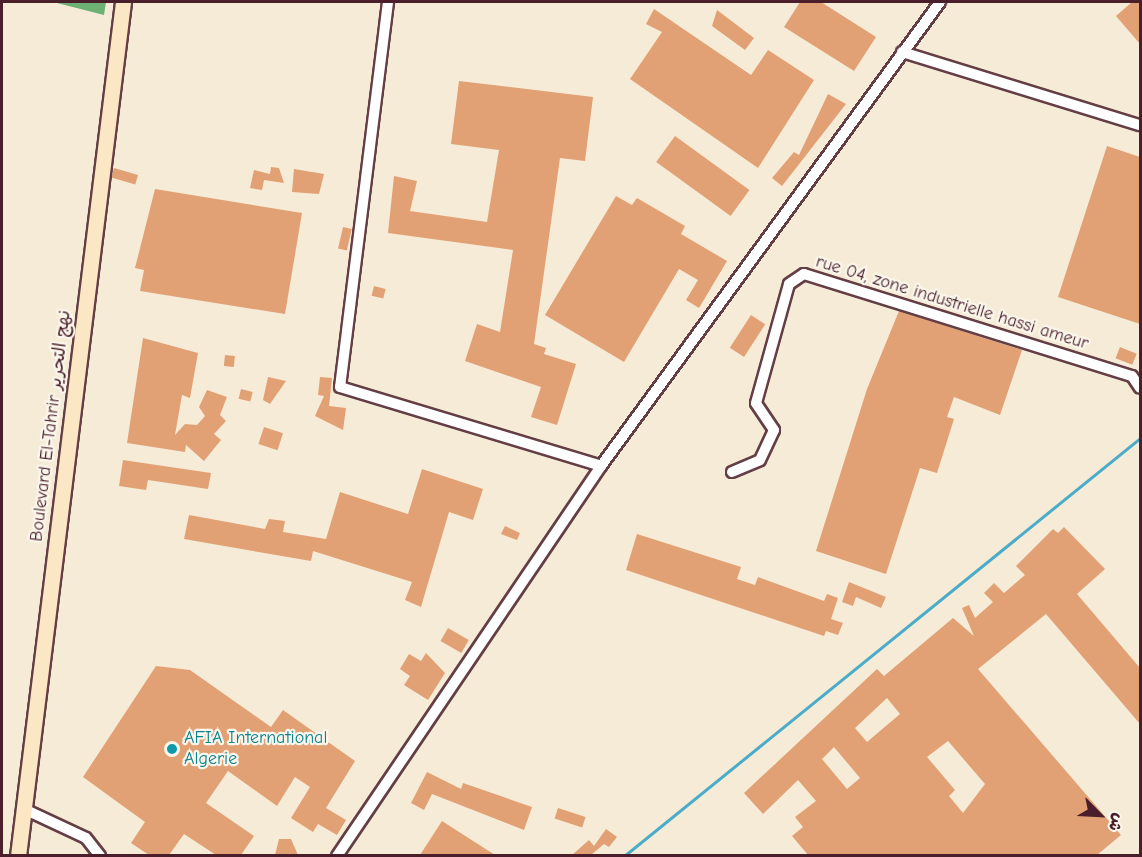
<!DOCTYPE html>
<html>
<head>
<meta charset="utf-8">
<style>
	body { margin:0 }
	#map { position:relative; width:1142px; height:857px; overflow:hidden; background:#f6ebd6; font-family:"Comic Neue","Playpen Sans Arabic",sans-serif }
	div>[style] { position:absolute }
	.forest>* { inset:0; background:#6cb074 }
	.stream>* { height:3px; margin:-1.5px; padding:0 1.5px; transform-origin:1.5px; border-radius:1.5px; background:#4bacca }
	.building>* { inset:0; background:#e2a175; transform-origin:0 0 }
	.roads { filter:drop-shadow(2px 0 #643e45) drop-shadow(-2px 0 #643e45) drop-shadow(0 2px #643e45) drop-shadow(0 -2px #643e45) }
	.street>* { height:10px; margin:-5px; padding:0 5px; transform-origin:5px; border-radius:5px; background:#fff }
	.secondary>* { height:15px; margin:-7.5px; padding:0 7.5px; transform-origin:7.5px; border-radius:7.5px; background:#fbe7c3 }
	.dots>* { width:16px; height:16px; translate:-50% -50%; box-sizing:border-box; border:3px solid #fbf7ec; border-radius:50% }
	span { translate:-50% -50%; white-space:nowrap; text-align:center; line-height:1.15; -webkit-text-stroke:4.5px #fbf7ec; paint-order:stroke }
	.street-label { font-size:18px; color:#4a1f2b }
	.culture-label { font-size:18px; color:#0d838f }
	.left { translate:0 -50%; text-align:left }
	.frame { position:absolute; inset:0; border:3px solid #4a1f2b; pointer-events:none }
	.north { position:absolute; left:1070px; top:785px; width:60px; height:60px; -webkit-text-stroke:4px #fbf7ec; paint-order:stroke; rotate:114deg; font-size:16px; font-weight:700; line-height:24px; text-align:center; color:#4a1f2b }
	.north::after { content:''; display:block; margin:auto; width:21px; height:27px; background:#4a1f2b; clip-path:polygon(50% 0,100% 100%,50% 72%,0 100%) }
</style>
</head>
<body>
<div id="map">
	<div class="forest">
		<i style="clip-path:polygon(53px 2px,106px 2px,104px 15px)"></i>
	</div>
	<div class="stream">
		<i style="left:624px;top:856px;width:664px;rotate:-39.01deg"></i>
	</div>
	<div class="building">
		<i style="clip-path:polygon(800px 2px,821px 2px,876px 37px,854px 71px,784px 27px)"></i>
		<i style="clip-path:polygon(1132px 2px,1140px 2px,1140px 44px,1116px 16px)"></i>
		<i style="clip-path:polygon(654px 9px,751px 75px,768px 50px,814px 80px,758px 168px,630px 79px,662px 32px,646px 24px)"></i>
		<i style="clip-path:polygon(717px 10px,754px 38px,745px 50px,712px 26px)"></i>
		<i style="clip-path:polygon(459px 81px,593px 97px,585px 161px,560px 158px,534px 344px,546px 348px,544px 354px,576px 364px,557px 425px,531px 417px,541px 387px,465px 361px,477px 324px,500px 332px,513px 250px,388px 233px,394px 176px,417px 181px,410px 211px,487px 222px,499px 150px,451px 144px)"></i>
		<i style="clip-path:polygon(828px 94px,846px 104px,782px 186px,772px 178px,794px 152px,799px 155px)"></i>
		<i style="left:675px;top:136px;width:92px;height:32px;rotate:36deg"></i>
		<i style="clip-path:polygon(1107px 146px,1140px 157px,1140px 324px,1058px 297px)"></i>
		<i style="clip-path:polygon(271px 167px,279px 168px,284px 183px,264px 180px,262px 190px,250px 188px,254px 170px,270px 174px)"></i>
		<i style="left:114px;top:168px;width:25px;height:10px;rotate:16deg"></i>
		<i style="clip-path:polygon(294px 169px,324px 174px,319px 194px,292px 192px)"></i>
		<i style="clip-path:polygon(155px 189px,302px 213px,285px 314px,140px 291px,144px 270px,135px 268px)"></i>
		<i style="clip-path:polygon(616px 196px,632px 205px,637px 198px,685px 226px,681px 234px,727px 261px,699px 308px,686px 300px,698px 280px,679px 269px,624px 362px,545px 315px)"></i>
		<i style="left:343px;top:227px;width:9px;height:22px;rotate:13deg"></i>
		<i style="left:374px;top:286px;width:12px;height:10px;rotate:14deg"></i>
		<i style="clip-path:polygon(899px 311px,1022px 350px,1000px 415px,954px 397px,947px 417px,954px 419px,937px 473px,920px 468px,886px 574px,816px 551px,867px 389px)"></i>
		<i style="left:751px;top:315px;width:17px;height:39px;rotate:33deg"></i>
		<i style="clip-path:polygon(143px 338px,198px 353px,190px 398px,182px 395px,175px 435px,185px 424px,197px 425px,205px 416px,199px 407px,207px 390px,227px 397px,220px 415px,226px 421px,214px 434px,221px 440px,204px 461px,186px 445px,185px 452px,127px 443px)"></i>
		<i style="left:1120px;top:347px;width:18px;height:12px;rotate:22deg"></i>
		<i style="left:225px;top:355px;width:10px;height:11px;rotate:6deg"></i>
		<i style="clip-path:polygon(268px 377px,286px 381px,270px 404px,263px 400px)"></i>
		<i style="clip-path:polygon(320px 377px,332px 378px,329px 406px,346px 408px,343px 430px,315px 416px,324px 396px,318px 395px)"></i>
		<i style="left:241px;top:389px;width:12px;height:10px;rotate:14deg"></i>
		<i style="left:264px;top:427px;width:20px;height:18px;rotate:18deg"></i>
		<i style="clip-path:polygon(123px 460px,211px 473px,208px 489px,148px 480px,146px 490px,119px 486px)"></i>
		<i style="clip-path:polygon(422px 469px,483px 489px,473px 520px,449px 512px,421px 607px,405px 600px,412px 582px,313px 551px,311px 561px,184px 539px,189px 515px,265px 529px,269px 519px,285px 521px,283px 532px,326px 539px,340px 492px,408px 514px)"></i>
		<i style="clip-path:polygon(505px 526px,520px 533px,517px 540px,501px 534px)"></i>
		<i style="clip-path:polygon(evenodd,1064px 527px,1105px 569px,1077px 594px,1140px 668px,1140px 724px,1046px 614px,978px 669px,1121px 835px,1097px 855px,808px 855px,792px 836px,803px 827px,795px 817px,816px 801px,798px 780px,763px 814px,744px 793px,877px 669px,884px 676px,953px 618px,974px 636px,962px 608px,969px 605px,975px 618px,993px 602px,984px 593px,994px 583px,1004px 593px,1025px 575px,1016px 566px,1053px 529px,1058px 533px,1064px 527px,887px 698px,900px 714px,867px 742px,855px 728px,887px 698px,1064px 527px,948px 741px,985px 784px,963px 813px,949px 796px,955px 790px,927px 757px,948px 741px,1064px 527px,834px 747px,860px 778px,847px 789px,822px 759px,834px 747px)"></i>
		<i style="clip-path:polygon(637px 534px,741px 567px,737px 579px,755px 585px,758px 577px,824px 601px,827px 594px,838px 598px,831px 619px,843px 623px,838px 635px,826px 631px,824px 636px,626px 570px)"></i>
		<i style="clip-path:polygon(849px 582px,886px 597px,881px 608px,856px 597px,853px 606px,842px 602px)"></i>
		<i style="left:448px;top:628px;width:24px;height:15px;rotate:30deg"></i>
		<i style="clip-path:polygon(426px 653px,445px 673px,428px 700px,404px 685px,410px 676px,400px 669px,409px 654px,421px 661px)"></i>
		<i style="clip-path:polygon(156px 666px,190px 670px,271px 727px,283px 710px,355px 761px,326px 808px,346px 820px,337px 835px,318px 824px,313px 832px,291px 818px,310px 787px,295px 777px,277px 806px,228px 771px,206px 803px,254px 836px,241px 855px,216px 855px,184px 834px,169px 855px,149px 855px,131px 843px,145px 822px,83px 777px)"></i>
		<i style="clip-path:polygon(427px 772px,461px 789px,463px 783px,532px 807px,524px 830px,432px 794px,424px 810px,411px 803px)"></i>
		<i style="left:558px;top:808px;width:29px;height:11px;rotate:18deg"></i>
		<i style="clip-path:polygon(442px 821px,495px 855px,420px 855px)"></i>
		<i style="clip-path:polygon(606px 829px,617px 837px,609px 847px,604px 844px,591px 855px,572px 855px,589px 840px,594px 846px)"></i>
		<i style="clip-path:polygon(279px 839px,291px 839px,298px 855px,275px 855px)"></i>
	</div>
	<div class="roads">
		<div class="street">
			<i style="left:388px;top:2px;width:388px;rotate:97.1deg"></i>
			<i style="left:340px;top:387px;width:273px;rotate:16.8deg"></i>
			<i style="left:902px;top:52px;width:249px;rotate:17.1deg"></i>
			<i style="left:732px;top:472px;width:30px;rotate:-23deg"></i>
			<i style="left:760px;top:460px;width:33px;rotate:-65deg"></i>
			<i style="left:774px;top:430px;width:32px;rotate:-124deg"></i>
			<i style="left:756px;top:403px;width:123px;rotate:-74.5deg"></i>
			<i style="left:789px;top:284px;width:18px;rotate:-34deg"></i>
			<i style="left:804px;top:274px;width:343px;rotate:17.3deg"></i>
			<i style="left:1132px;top:376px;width:14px;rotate:56deg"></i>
			<i style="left:24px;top:809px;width:68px;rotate:25.1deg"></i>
			<i style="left:86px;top:838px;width:23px;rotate:52deg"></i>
			<i style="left:337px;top:856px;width:471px;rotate:-55.9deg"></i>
			<i style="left:601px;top:466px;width:575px;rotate:-53.85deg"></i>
		</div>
		<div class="secondary">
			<i style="left:18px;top:856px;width:860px;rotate:-82.99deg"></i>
		</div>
	</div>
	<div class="dots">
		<i style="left:172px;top:749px;background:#0f9aa8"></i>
	</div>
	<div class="street-label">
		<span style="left:952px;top:303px;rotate:17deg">rue 04, zone industrielle hassi ameur</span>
		<span style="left:51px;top:426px;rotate:-83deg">Boulevard El-Tahrir نهج التحرير</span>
	</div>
	<div class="culture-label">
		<span class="left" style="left:184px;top:749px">AFIA International<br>Algerie</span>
	</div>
	<div class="frame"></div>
	<div class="north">ش</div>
</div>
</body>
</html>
